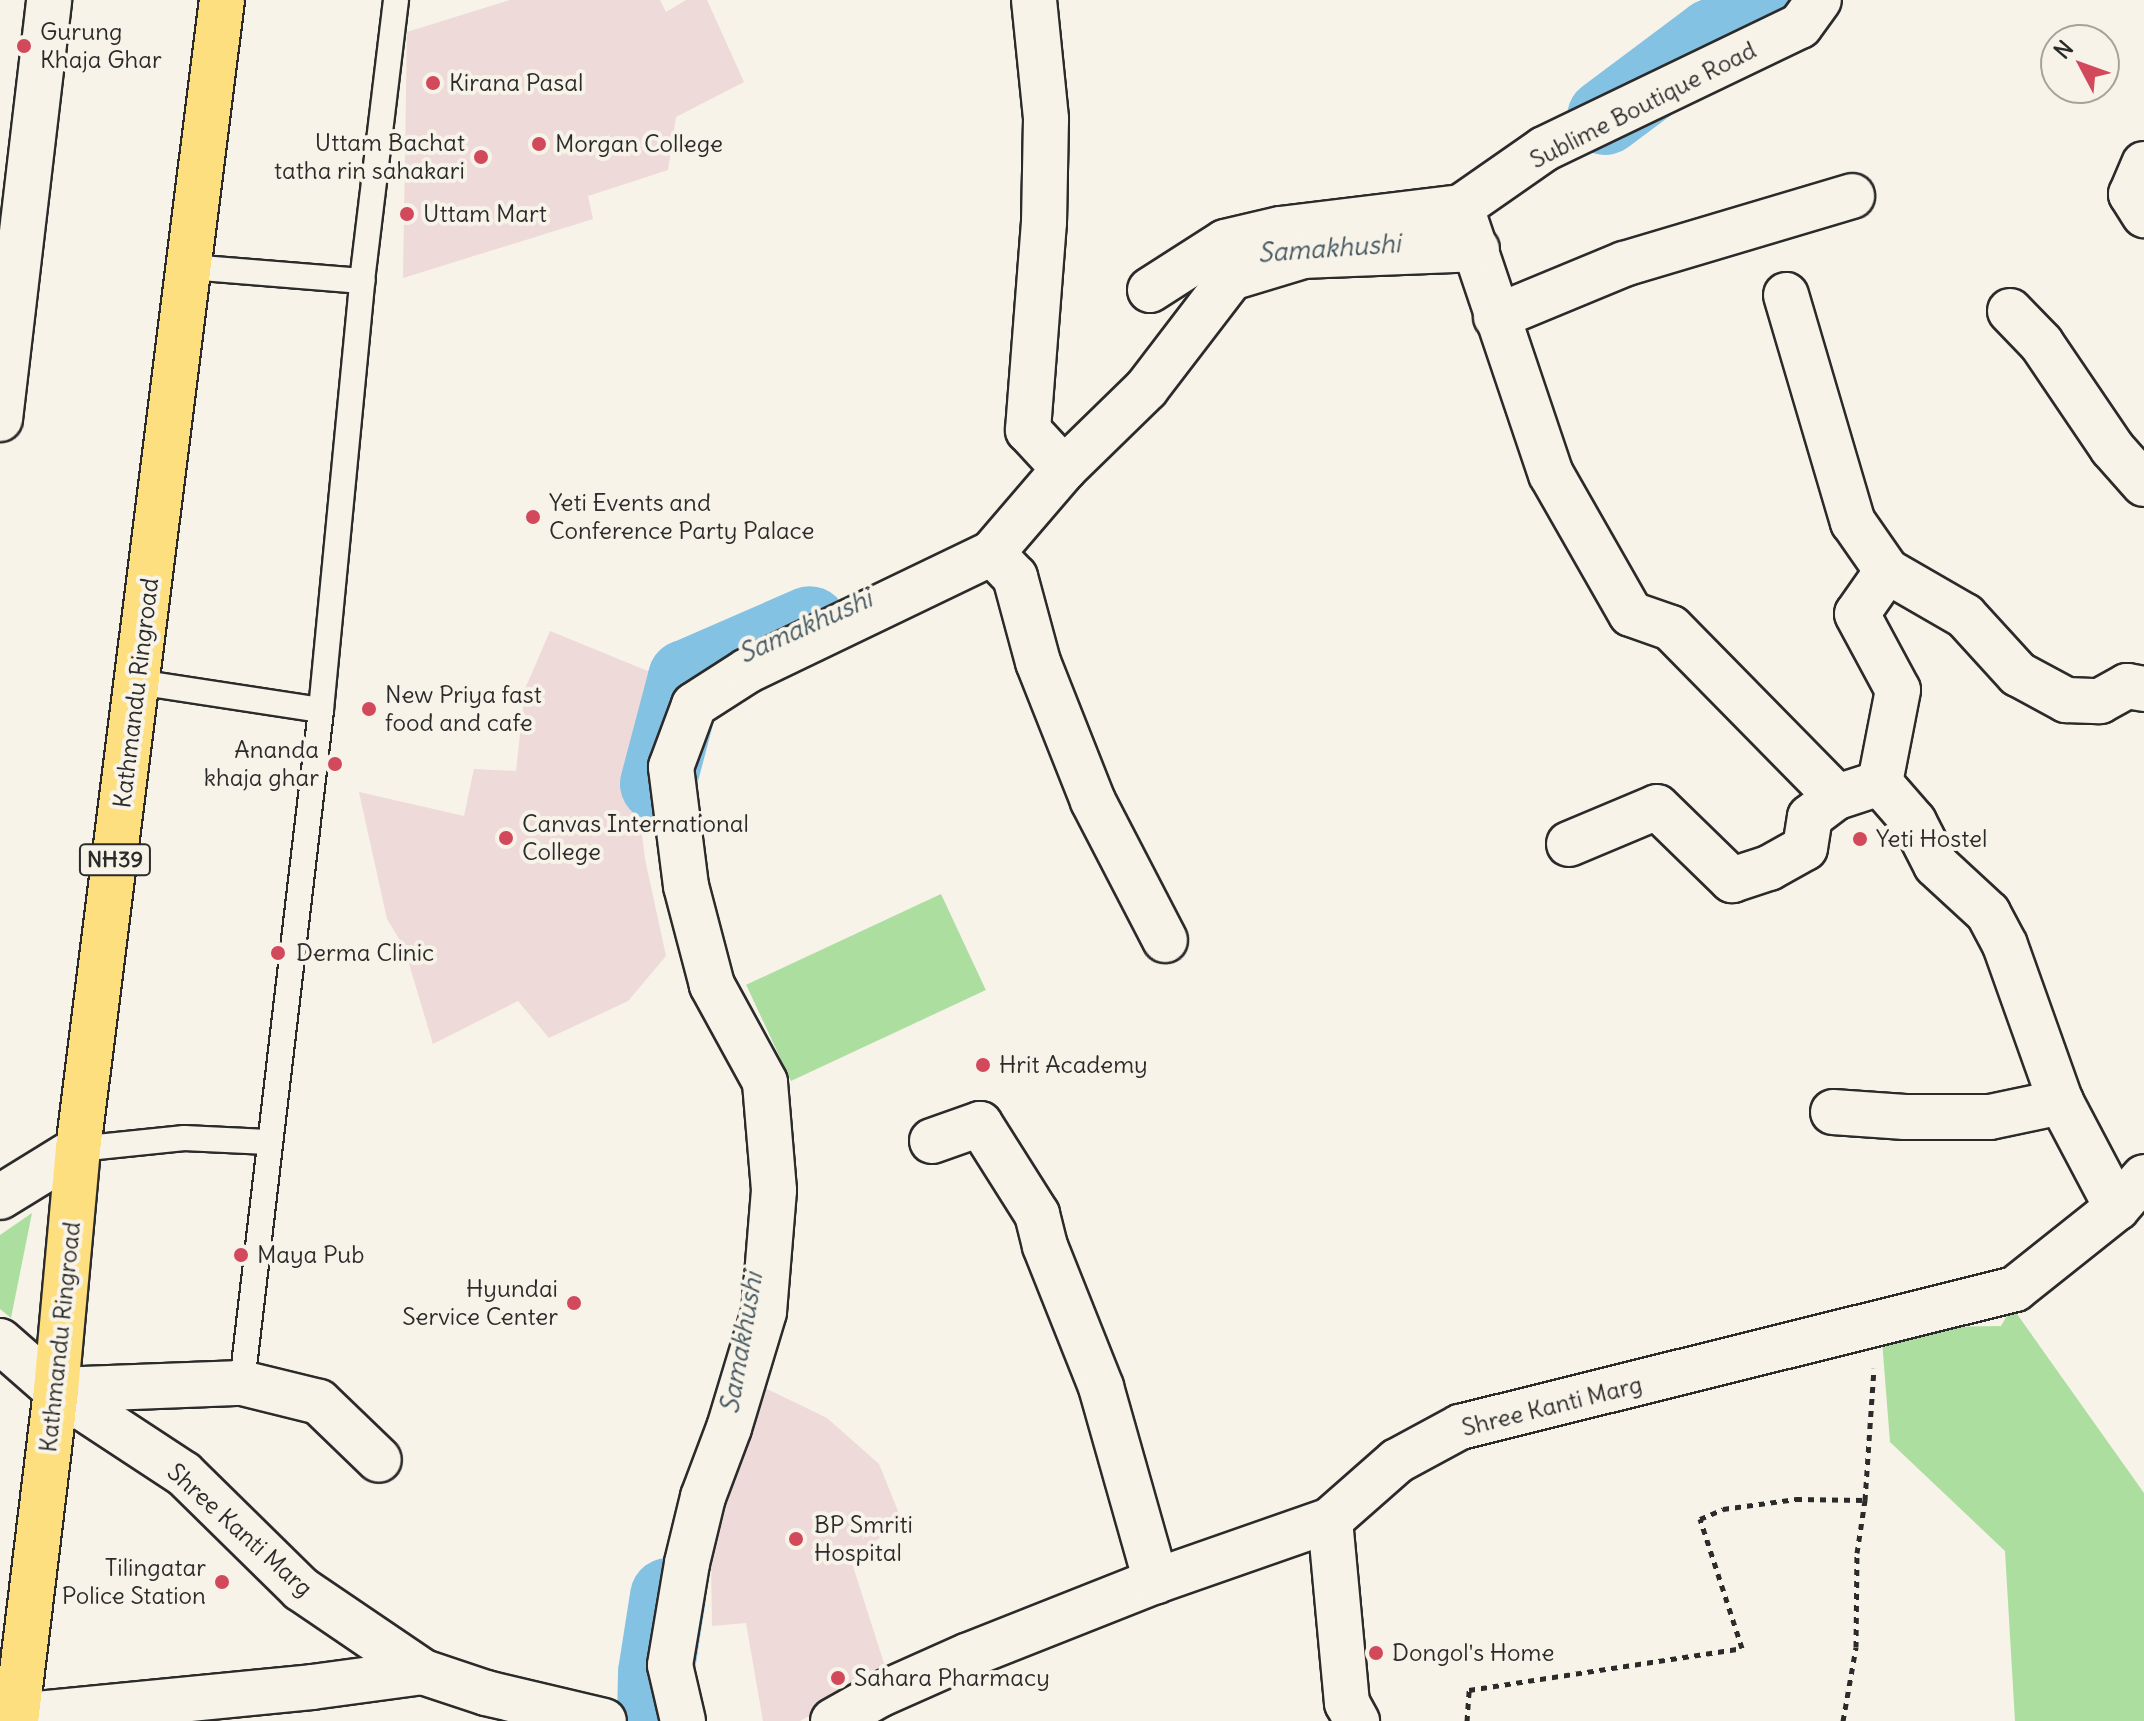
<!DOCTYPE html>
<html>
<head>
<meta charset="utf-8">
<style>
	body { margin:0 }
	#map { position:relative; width:2144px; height:1721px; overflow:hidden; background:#f7f3e8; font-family:Delius,sans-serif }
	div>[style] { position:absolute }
	.built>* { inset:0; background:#eddad9 }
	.green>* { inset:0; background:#abde9f; transform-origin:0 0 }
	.river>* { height:76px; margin:-38px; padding:0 38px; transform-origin:38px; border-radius:38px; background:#84c2e4 }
	.path>* { height:5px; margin-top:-2.5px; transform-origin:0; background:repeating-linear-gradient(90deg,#2b2b2b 0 6px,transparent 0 12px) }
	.roads { filter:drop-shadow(2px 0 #2b2b2b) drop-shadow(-2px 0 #2b2b2b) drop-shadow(0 2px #2b2b2b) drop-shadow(0 -2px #2b2b2b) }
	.lane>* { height:24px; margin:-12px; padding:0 12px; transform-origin:12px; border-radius:12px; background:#f7f3e8 }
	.street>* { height:44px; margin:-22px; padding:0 22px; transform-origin:22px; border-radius:22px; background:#f7f3e8 }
	.secondary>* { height:44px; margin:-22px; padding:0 22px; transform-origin:22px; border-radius:22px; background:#f7f3e8 }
	.highway>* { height:44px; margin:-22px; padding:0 22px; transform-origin:22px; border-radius:22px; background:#fedf80 }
	.dots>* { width:22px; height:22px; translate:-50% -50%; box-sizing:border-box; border:4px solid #f7f3e8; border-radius:50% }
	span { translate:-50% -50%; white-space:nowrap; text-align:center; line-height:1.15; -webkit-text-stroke:8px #f7f3e8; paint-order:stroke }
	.shield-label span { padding:2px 6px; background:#f7f3e8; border:2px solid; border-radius:6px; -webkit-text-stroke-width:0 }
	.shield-label { font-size:22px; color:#2b2b2b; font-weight:700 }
	.poi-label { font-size:24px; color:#2b2b2b }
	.left { translate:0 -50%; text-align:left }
	.right { translate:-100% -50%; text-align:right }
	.street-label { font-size:24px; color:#2b2b2b }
	.water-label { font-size:26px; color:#465862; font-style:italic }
	.north { position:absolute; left:2040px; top:24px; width:80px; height:80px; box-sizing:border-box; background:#f7f3e8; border:2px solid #a5a39c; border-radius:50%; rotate:311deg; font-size:22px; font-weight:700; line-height:32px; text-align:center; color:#2b2b2b }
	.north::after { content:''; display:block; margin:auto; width:28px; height:36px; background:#d1495b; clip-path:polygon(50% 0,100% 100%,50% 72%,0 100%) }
</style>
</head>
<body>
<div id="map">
	<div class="built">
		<i style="clip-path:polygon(510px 0,660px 0,666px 12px,686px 0,707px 0,744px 82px,676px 117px,668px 170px,588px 196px,593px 219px,403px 278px,407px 32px)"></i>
		<i style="clip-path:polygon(550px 631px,655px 674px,633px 762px,645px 859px,666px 956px,628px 1001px,549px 1038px,518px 1001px,433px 1044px,404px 947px,387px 919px,359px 792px,464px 816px,474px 769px,516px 771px,525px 689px)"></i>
		<i style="clip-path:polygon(759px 1385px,827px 1418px,879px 1464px,902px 1521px,851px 1560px,890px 1682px,858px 1690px,800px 1721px,763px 1721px,746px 1623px,712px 1626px,711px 1557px,718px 1487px)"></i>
	</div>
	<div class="green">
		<i style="left:941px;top:894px;width:106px;height:215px;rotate:65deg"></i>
		<i style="clip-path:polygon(32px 1213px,11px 1318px,0 1309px,0 1235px)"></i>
		<i style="clip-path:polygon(2012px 1307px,2144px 1493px,2144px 1721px,2015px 1721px,2005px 1551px,1890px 1442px,1881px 1328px,2001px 1326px)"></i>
	</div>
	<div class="river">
		<i style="left:1605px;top:117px;width:134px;rotate:-36.8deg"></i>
		<i style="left:1712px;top:37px;width:85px;rotate:-26deg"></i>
		<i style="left:658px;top:784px;width:110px;rotate:-75.2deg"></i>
		<i style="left:686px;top:678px;width:135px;rotate:-23.5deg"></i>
		<i style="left:655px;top:1721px;width:48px;rotate:-88.8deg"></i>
		<i style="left:656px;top:1673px;width:78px;rotate:-81.1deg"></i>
	</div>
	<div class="path">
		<i style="left:1467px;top:1721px;width:31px;rotate:-86deg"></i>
		<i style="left:1469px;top:1690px;width:276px;rotate:-8.7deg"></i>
		<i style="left:1742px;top:1648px;width:136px;rotate:-108deg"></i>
		<i style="left:1700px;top:1519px;width:25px;rotate:-23deg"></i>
		<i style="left:1723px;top:1509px;width:74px;rotate:-7.8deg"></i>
		<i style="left:1796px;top:1499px;width:69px;rotate:0.8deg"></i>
		<i style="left:1843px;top:1721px;width:75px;rotate:-80deg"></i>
		<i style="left:1856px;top:1647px;width:94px;rotate:-89.4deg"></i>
		<i style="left:1857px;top:1553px;width:54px;rotate:-81.4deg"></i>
		<i style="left:1865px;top:1500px;width:132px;rotate:-86.1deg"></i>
	</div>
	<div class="roads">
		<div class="lane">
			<i style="left:189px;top:267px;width:174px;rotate:4.6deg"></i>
			<i style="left:137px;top:682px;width:186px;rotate:8.7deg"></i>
			<i style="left:78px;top:1149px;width:107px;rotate:-5.9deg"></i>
			<i style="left:184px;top:1138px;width:84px;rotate:2.7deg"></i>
			<i style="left:242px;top:1383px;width:678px;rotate:-83.3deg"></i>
			<i style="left:321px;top:710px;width:431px;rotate:-84.5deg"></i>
			<i style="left:362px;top:281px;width:283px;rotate:-83.1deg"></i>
		</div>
		<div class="street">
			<i style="left:1034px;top:0;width:120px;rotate:84.2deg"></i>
			<i style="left:1046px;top:119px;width:103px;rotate:91.1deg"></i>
			<i style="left:1044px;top:222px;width:209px;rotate:94.4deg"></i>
			<i style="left:1028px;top:430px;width:53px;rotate:47.3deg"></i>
			<i style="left:2144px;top:164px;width:33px;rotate:113deg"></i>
			<i style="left:2131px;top:194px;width:25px;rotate:58deg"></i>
			<i style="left:1461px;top:207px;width:282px;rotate:71.4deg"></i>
			<i style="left:1551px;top:474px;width:161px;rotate:60.3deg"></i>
			<i style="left:1631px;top:614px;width:42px;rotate:19.3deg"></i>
			<i style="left:1671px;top:628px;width:237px;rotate:45.5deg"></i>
			<i style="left:1837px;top:797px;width:45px;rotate:-18deg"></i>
			<i style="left:1880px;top:783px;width:52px;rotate:48.9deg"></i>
			<i style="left:1914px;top:822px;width:48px;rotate:62.9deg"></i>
			<i style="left:1936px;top:865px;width:71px;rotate:42.7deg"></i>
			<i style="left:1988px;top:913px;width:36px;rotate:62deg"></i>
			<i style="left:2005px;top:945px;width:167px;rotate:70.4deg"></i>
			<i style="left:2061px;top:1102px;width:120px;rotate:62.2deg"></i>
			<i style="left:1150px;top:290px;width:89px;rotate:-32.6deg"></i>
			<i style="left:1225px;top:242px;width:57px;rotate:-13.3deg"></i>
			<i style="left:1280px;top:229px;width:182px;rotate:-6.9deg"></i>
			<i style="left:1461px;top:207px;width:101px;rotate:-34.9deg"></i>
			<i style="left:1544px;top:149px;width:284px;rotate:-25.7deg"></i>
			<i style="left:1800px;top:26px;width:32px;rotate:-54deg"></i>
			<i style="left:1786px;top:295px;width:237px;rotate:73.6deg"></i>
			<i style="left:1853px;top:522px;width:60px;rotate:55.2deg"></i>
			<i style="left:1887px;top:571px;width:52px;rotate:124.9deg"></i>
			<i style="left:1857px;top:614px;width:86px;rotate:61.7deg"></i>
			<i style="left:1898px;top:690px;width:95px;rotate:101deg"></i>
			<i style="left:2010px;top:311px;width:45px;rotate:45.9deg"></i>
			<i style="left:2041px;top:343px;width:127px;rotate:55.9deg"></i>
			<i style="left:2112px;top:448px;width:48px;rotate:48.4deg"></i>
			<i style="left:1496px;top:317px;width:139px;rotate:-22.5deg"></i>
			<i style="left:1624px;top:264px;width:238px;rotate:-16.6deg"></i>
			<i style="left:0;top:419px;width:422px;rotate:-83.3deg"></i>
			<i style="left:1887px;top:571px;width:90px;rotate:30deg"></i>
			<i style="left:1965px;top:616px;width:79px;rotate:47.6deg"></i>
			<i style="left:2018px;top:674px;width:55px;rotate:28.4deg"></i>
			<i style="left:2066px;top:700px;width:34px;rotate:2deg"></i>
			<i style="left:2100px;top:701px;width:31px;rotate:-29deg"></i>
			<i style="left:2127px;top:686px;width:17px;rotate:10deg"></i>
			<i style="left:1569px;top:844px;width:95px;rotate:-22.8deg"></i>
			<i style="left:1657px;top:807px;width:105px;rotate:44.2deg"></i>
			<i style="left:1732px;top:880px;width:39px;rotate:-18deg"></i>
			<i style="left:1769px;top:868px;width:41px;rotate:-29.1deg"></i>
			<i style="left:1805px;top:848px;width:31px;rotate:-81deg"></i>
			<i style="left:1810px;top:817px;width:34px;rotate:-37deg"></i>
			<i style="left:1165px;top:940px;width:157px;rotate:-117.4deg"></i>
			<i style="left:1093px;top:801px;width:149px;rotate:-111.6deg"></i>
			<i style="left:1038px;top:662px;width:88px;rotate:-105.1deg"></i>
			<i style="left:1015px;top:577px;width:33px;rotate:-134deg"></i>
			<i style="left:992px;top:553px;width:111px;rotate:-49.4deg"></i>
			<i style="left:1064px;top:469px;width:115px;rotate:-44.3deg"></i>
			<i style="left:1146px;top:389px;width:140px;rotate:-52.6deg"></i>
			<i style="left:1231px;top:278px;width:76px;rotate:-16.8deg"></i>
			<i style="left:1304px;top:256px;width:173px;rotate:-2.3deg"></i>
			<i style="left:1833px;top:1112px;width:72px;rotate:4deg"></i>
			<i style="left:1905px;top:1117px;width:85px"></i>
			<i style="left:1990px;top:1117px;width:73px;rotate:-11.9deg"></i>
			<i style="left:932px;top:1141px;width:51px;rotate:-19.5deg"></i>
			<i style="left:980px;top:1124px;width:107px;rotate:57.7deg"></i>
			<i style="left:1037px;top:1214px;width:33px;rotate:76deg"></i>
			<i style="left:1045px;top:1246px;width:152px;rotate:68.3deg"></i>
			<i style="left:1101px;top:1387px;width:202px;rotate:74.2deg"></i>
			<i style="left:0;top:1197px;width:92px;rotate:-31.6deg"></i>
			<i style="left:56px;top:1390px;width:186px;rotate:-2.2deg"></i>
			<i style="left:242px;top:1383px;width:79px;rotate:13.9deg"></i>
			<i style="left:319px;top:1402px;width:83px;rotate:44deg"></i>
			<i style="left:1330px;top:1520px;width:184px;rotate:84.7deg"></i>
			<i style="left:1347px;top:1703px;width:21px;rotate:61deg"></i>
			<i style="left:683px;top:1721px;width:57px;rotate:-103.1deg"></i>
			<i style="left:670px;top:1665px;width:103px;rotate:-80.5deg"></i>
			<i style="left:687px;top:1563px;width:68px;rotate:-76.4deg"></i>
			<i style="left:703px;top:1497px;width:74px;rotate:-69.4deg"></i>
			<i style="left:729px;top:1428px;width:121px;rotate:-73.2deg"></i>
			<i style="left:764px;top:1312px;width:122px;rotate:-85.3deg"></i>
			<i style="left:774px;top:1190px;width:108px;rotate:-94.8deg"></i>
			<i style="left:765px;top:1082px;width:111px;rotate:-118.7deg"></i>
			<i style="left:712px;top:985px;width:102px;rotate:-104.7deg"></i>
			<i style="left:686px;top:886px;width:120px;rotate:-97.2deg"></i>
			<i style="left:671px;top:767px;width:66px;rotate:-69.6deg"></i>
			<i style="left:694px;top:705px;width:63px;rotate:-32.7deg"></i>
			<i style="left:747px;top:671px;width:272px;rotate:-25.7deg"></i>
		</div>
		<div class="secondary">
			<i style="left:0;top:1341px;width:74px;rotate:41.2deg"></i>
			<i style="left:56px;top:1390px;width:153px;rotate:33.3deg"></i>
			<i style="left:184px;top:1474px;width:164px;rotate:44.5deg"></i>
			<i style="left:301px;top:1589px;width:148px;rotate:34.2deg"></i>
			<i style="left:17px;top:1716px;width:296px;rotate:-5.6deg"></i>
			<i style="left:312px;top:1687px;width:112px;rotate:-7.7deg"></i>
			<i style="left:423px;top:1672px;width:66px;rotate:18.4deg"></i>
			<i style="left:486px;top:1693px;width:121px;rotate:13.3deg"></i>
			<i style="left:833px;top:1721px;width:53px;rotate:-29.5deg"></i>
			<i style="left:879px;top:1695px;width:98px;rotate:-24deg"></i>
			<i style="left:969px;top:1655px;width:201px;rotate:-21.6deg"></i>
			<i style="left:1156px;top:1581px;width:184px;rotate:-19.3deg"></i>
			<i style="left:1330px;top:1520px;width:89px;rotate:-41.4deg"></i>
			<i style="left:1397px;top:1461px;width:72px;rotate:-28.4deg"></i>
			<i style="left:1460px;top:1427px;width:572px;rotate:-13.96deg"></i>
			<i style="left:2015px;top:1289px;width:130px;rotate:-38.5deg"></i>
			<i style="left:2117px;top:1208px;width:41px;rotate:-48.9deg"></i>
		</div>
		<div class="highway">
			<i style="left:16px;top:1721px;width:333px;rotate:-83.1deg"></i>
			<i style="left:56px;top:1390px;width:242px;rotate:-84.8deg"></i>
			<i style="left:78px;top:1149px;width:1158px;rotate:-82.86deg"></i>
		</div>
	</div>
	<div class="dots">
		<i style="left:24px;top:46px;background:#d1495b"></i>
		<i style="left:433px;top:83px;background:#d1495b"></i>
		<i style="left:539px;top:144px;background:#d1495b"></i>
		<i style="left:481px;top:157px;background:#d1495b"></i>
		<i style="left:407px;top:214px;background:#d1495b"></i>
		<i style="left:533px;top:517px;background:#d1495b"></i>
		<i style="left:369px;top:709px;background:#d1495b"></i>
		<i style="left:335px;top:764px;background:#d1495b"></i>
		<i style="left:506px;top:838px;background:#d1495b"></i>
		<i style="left:1860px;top:839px;background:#d1495b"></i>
		<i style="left:278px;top:953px;background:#d1495b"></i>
		<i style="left:983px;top:1065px;background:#d1495b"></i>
		<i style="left:241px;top:1255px;background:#d1495b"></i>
		<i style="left:574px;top:1303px;background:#d1495b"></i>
		<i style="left:796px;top:1539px;background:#d1495b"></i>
		<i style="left:222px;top:1582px;background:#d1495b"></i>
		<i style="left:1376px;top:1653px;background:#d1495b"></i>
		<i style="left:838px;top:1678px;background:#d1495b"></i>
	</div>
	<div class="shield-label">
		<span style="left:115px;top:860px">NH39</span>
	</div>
	<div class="poi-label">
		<span class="left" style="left:40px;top:46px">Gurung<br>Khaja Ghar</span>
		<span class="left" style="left:449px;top:83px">Kirana Pasal</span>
		<span class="right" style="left:465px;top:157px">Uttam Bachat<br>tatha rin sahakari</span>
		<span class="left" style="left:555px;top:144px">Morgan College</span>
		<span class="left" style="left:423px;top:214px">Uttam Mart</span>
		<span class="left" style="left:549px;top:517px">Yeti Events and<br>Conference Party Palace</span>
		<span class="left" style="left:385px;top:709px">New Priya fast<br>food and cafe</span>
		<span class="right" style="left:319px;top:764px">Ananda<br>khaja ghar</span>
		<span class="left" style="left:522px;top:838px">Canvas International<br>College</span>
		<span class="left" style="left:1876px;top:839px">Yeti Hostel</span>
		<span class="left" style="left:296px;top:953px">Derma Clinic</span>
		<span class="left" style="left:999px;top:1065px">Hrit Academy</span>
		<span class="left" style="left:257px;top:1255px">Maya Pub</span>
		<span class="right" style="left:558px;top:1303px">Hyundai<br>Service Center</span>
		<span class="left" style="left:814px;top:1539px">BP Smriti<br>Hospital</span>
		<span class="right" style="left:206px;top:1582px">Tilingatar<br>Police Station</span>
		<span class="left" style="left:1392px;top:1653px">Dongol's Home</span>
		<span class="left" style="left:854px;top:1678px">Sahara Pharmacy</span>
	</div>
	<div class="street-label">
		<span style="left:1643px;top:105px;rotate:-27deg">Sublime Boutique Road</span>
		<span style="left:136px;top:693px;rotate:-83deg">Kathmandu Ringroad</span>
		<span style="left:60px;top:1337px;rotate:-84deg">Kathmandu Ringroad</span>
		<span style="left:1552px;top:1406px;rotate:-14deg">Shree Kanti Marg</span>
		<span style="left:240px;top:1530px;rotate:42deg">Shree Kanti Marg</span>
	</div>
	<div class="water-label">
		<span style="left:1329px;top:248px;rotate:-4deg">Samakhushi</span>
		<span style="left:805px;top:626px;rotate:-24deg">Samakhushi</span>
		<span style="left:741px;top:1343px;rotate:-80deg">Samakhushi</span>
	</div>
	<div class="north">N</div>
</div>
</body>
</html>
